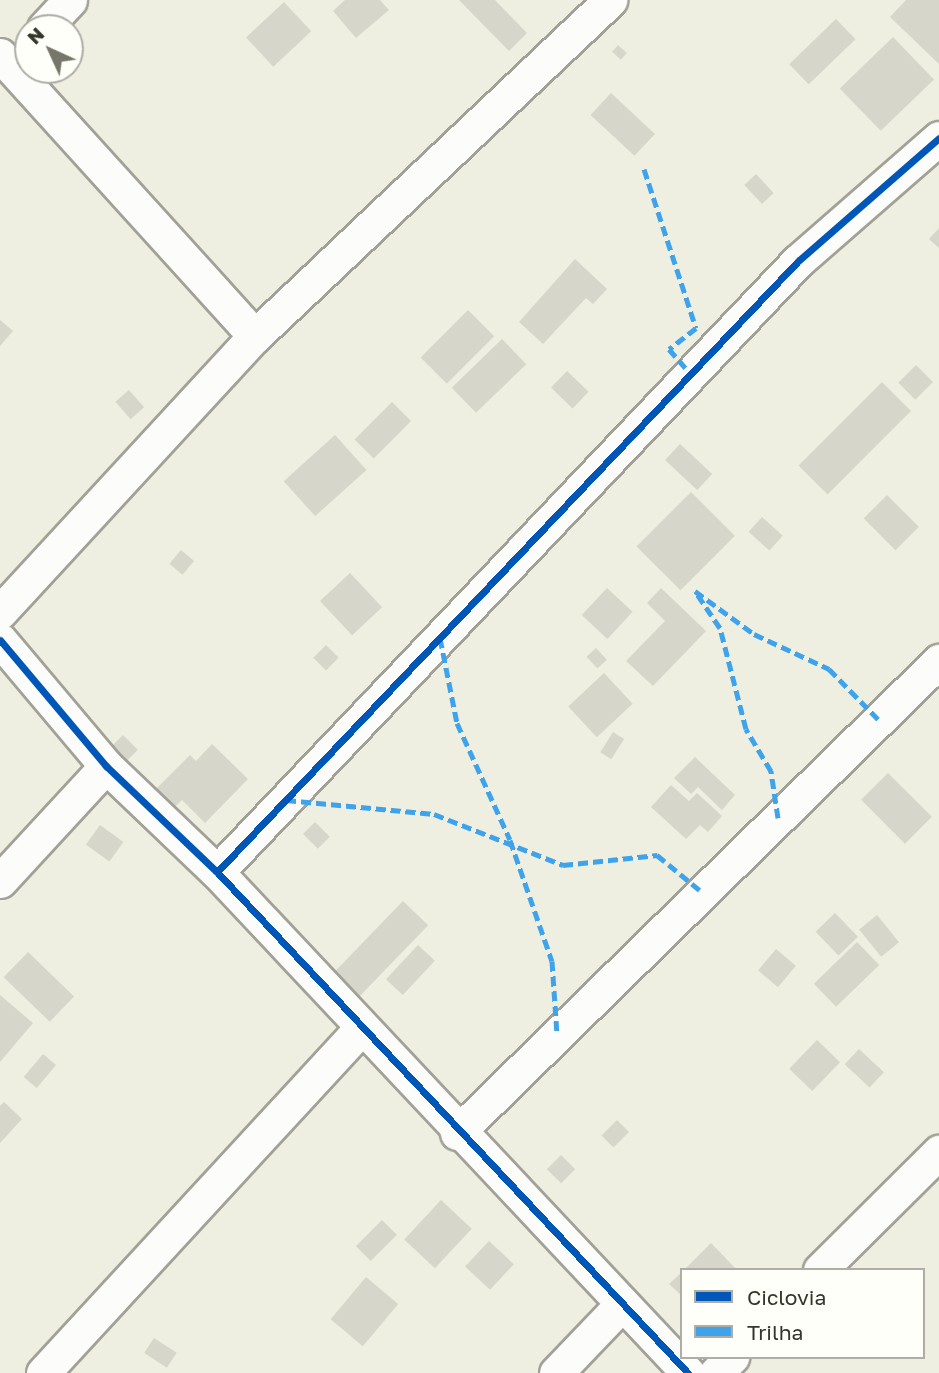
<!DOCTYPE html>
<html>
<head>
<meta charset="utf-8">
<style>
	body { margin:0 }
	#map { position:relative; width:939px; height:1373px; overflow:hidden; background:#eeeee1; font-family:"Golos Text",sans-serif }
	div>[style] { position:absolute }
	.building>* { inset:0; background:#d6d6cb; transform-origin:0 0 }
	.roads { filter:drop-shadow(2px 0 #a2a197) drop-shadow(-2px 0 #a2a197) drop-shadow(0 2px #a2a197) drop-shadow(0 -2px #a2a197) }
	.minor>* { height:33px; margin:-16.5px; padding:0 16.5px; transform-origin:16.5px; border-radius:16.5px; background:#fcfcfa }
	.quiet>* { height:5px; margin-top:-2.5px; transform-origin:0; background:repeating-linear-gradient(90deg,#3ea3eb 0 10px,transparent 0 15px) }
	.cycleway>* { height:7px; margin:-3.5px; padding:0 3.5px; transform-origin:3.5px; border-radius:3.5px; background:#0057b8 }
	span { translate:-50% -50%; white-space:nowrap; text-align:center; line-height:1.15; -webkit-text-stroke:7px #fffffa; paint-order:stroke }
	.legend { position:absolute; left:680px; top:1268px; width:245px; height:91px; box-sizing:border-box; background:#fffffa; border:2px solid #aeaea7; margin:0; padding:9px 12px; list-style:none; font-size:21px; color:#35352b }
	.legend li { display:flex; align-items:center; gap:14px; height:35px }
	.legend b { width:35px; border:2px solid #aeaea7 }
	.north { position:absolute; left:14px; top:14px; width:70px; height:70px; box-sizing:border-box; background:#fffffa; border:2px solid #aeaea7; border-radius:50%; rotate:315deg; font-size:19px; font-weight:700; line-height:28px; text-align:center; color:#35352b }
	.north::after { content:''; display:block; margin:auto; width:24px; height:32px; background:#76766b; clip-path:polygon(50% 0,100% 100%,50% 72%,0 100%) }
</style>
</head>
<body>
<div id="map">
	<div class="building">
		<i style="clip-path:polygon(345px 0,380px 0,389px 10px,356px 38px,333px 11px)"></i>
		<i style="clip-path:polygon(459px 0,495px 0,527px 33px,509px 51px)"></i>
		<i style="clip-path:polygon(906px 0,939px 0,939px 64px,890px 17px)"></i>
		<i style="left:284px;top:2px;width:40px;height:52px;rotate:47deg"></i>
		<i style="left:836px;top:19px;width:28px;height:65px;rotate:46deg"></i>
		<i style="left:893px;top:37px;width:59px;height:74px;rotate:46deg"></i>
		<i style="left:618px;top:45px;width:12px;height:9px;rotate:42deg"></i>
		<i style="left:611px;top:93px;width:60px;height:30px;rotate:43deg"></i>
		<i style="left:756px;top:174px;width:26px;height:16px;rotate:47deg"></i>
		<i style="clip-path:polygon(939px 228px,939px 248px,929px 239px)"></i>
		<i style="clip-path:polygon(575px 259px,607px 289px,593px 304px,586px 298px,543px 344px,519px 322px)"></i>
		<i style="left:468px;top:310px;width:37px;height:67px;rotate:45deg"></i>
		<i style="clip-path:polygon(0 320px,13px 331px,0 346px)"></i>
		<i style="left:502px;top:339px;width:35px;height:70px;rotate:46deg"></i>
		<i style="left:916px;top:365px;width:24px;height:25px;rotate:45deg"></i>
		<i style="left:567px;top:371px;width:30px;height:23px;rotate:44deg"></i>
		<i style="left:882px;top:382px;width:41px;height:118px;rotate:45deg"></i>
		<i style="left:129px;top:390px;width:23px;height:18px;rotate:49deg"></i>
		<i style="left:392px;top:402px;width:27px;height:53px;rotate:45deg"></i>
		<i style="left:335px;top:435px;width:47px;height:69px;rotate:48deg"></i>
		<i style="left:680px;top:444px;width:44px;height:22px;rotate:43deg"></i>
		<i style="left:691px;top:492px;width:62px;height:77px;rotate:45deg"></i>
		<i style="left:887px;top:495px;width:45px;height:33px;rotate:45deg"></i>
		<i style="left:762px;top:517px;width:28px;height:20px;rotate:42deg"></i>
		<i style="left:181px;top:550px;width:17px;height:18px;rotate:40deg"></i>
		<i style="left:350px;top:573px;width:47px;height:41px;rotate:47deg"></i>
		<i style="left:607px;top:588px;width:35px;height:37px;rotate:43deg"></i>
		<i style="clip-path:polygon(661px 588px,706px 631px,653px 686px,626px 661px,665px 621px,647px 603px)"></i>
		<i style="left:326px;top:645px;width:18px;height:18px;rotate:45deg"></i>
		<i style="left:596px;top:648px;width:16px;height:13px;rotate:47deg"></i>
		<i style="left:604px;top:673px;width:42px;height:49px;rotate:47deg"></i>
		<i style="left:613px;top:732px;width:13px;height:24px;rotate:32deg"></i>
		<i style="left:123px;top:735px;width:21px;height:21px;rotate:45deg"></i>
		<i style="clip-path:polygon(212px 744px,248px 779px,205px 823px,182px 800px,170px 812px,152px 793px,190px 755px,196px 761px)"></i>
		<i style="clip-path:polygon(695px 757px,735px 795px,722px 810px,698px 787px,691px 794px,674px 778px)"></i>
		<i style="left:888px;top:773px;width:62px;height:38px;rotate:45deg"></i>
		<i style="clip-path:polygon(671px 785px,689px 801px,697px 793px,722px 816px,708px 832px,700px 825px,686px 839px,651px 807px)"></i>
		<i style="left:315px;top:822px;width:21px;height:17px;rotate:45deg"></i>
		<i style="left:100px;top:825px;width:29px;height:24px;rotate:36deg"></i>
		<i style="left:403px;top:901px;width:35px;height:104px;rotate:44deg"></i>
		<i style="left:835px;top:913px;width:33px;height:27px;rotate:46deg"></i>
		<i style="left:877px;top:915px;width:35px;height:23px;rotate:51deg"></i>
		<i style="left:857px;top:942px;width:32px;height:60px;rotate:46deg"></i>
		<i style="left:418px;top:945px;width:23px;height:47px;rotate:43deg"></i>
		<i style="left:776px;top:949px;width:26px;height:28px;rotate:40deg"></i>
		<i style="left:28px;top:952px;width:64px;height:35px;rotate:44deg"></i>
		<i style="clip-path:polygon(0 995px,33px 1023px,0 1062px)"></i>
		<i style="left:817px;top:1040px;width:32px;height:40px;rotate:44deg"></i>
		<i style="left:859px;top:1049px;width:34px;height:21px;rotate:43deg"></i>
		<i style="left:43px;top:1054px;width:17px;height:30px;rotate:40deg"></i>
		<i style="clip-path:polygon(4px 1102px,22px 1119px,0 1143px,0 1106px)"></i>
		<i style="left:617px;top:1120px;width:17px;height:22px;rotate:45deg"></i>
		<i style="left:561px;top:1155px;width:20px;height:20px;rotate:45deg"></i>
		<i style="left:441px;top:1200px;width:42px;height:54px;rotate:43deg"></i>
		<i style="left:382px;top:1220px;width:21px;height:37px;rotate:45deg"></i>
		<i style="left:489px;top:1241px;width:34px;height:35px;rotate:43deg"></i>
		<i style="clip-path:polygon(711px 1243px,737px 1270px,684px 1270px)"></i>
		<i style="clip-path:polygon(682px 1272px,682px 1296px,669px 1284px)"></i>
		<i style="left:366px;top:1277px;width:42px;height:55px;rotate:40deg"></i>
		<i style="left:154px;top:1338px;width:27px;height:18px;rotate:33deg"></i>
	</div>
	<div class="roads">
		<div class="minor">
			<i style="left:44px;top:28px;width:38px;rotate:-47deg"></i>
			<i style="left:0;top:55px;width:379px;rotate:47.8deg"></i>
			<i style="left:0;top:612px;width:376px;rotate:-47.3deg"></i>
			<i style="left:255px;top:336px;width:489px;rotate:-43.4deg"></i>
			<i style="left:0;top:640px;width:165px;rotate:49.9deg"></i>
			<i style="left:106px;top:766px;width:153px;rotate:43.7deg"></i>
			<i style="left:217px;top:872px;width:688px;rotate:46.77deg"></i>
			<i style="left:217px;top:872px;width:843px;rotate:-46.44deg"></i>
			<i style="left:798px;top:261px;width:187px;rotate:-41.1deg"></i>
			<i style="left:0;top:881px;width:156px;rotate:-47.3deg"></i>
			<i style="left:457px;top:1133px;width:675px;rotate:-44.4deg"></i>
			<i style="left:820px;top:1270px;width:168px;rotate:-44.8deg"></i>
			<i style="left:43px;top:1373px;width:466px;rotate:-47.3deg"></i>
			<i style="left:556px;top:1373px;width:94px;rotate:-46.3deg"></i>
			<i style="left:716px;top:1373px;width:23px;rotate:-45deg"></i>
		</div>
	</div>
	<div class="quiet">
		<i style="left:644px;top:169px;width:167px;rotate:71.9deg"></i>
		<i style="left:696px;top:328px;width:34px;rotate:142deg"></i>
		<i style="left:669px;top:349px;width:33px;rotate:49deg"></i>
		<i style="left:440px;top:638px;width:87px;rotate:78.7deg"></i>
		<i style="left:457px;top:723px;width:128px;rotate:65.6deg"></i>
		<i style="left:510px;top:840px;width:128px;rotate:70.9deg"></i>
		<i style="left:552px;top:961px;width:73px;rotate:86.1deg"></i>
		<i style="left:286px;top:800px;width:149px;rotate:5.4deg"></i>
		<i style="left:434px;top:814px;width:139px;rotate:21.6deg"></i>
		<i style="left:563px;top:865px;width:95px;rotate:-6.1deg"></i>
		<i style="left:657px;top:855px;width:58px;rotate:39.4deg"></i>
		<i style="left:778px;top:818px;width:48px;rotate:-98.5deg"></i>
		<i style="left:771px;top:771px;width:49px;rotate:-120.8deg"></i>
		<i style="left:746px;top:729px;width:104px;rotate:-104.4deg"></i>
		<i style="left:720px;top:628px;width:45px;rotate:-124deg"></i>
		<i style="left:695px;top:591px;width:73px;rotate:36.1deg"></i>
		<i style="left:754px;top:634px;width:83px;rotate:25deg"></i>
		<i style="left:829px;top:669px;width:71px;rotate:45.6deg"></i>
	</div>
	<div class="cycleway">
		<i style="left:0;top:640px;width:165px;rotate:49.9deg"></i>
		<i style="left:106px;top:766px;width:153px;rotate:43.7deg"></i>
		<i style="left:217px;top:872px;width:688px;rotate:46.77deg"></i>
		<i style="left:217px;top:872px;width:843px;rotate:-46.44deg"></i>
		<i style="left:798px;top:261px;width:187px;rotate:-41.1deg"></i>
	</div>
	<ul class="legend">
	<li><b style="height:9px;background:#0057b8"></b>Ciclovia</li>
	<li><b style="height:9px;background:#3ea3eb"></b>Trilha</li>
	</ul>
	<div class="north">N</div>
</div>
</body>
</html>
